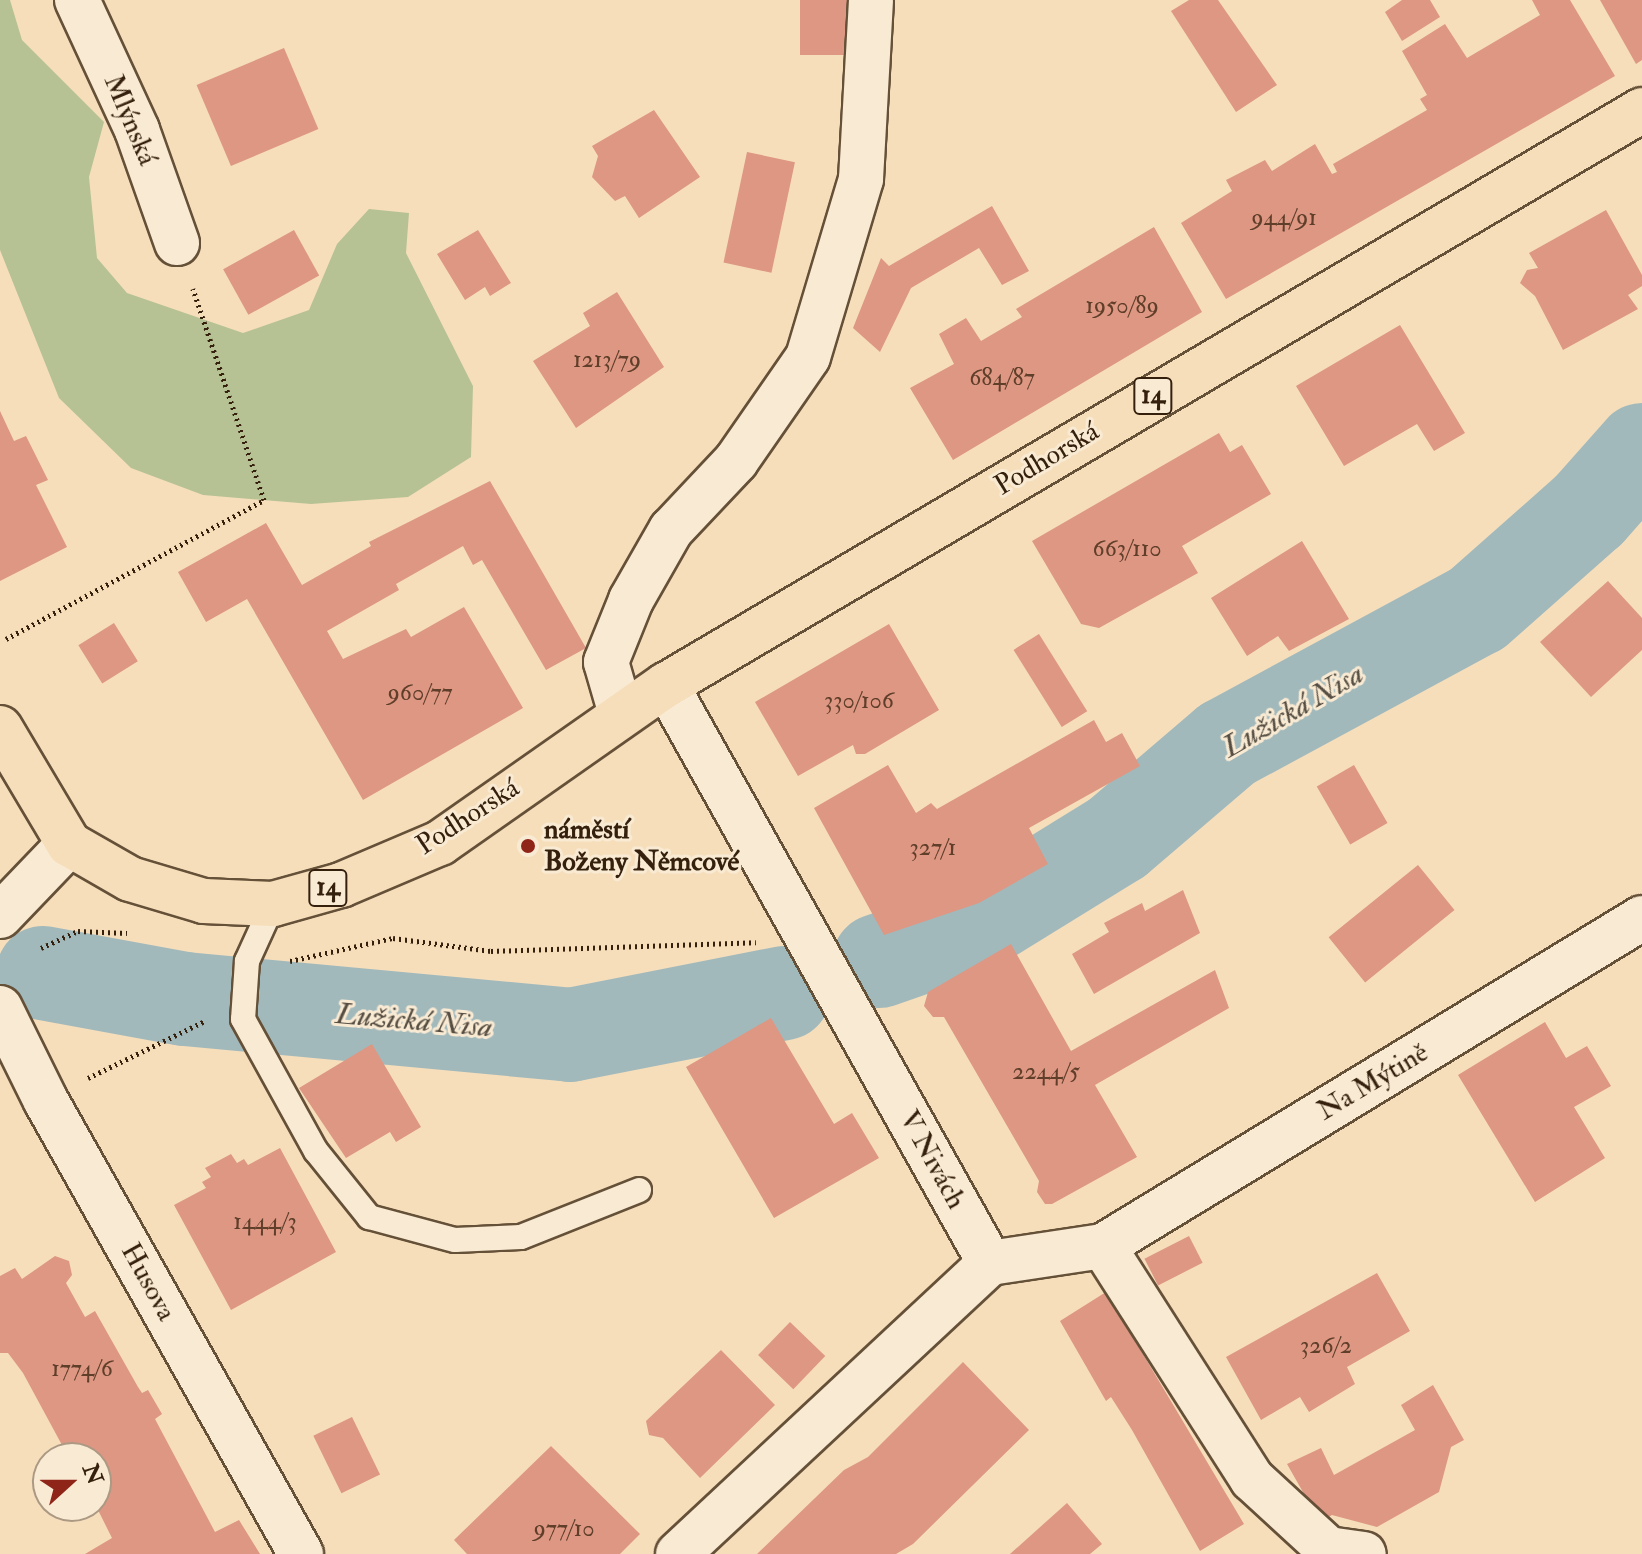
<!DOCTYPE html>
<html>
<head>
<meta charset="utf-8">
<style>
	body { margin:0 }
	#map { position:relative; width:1642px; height:1554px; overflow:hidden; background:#f6debb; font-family:"IM FELL Double Pica",serif }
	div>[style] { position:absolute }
	.green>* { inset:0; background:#b7c294 }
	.river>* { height:94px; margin:-47px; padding:0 47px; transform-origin:47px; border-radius:47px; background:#a2b9bc }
	.building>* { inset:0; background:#dd9782; transform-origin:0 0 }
	.path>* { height:5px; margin-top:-2.5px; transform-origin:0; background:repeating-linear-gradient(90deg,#35200d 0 2px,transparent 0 6px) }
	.roads { filter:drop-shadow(2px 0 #655038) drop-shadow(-2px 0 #655038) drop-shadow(0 2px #655038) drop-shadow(0 -2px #655038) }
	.service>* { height:24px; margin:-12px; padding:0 12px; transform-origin:12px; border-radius:12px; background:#f9ead3 }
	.minor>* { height:44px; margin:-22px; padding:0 22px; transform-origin:22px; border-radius:22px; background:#f9ead3 }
	.tertiary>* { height:44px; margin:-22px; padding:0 22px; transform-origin:22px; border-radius:22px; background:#f9ead3 }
	.primary>* { height:44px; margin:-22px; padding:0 22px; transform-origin:22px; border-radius:22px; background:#f6debb }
	.dots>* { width:22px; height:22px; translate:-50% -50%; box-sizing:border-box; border:4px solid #f9ead3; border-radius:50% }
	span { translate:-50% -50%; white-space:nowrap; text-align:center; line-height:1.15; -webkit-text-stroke:6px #f9ead3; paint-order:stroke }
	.number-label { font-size:24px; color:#5f3e2a }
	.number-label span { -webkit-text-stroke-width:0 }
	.shield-label span { padding:2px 6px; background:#f9ead3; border:2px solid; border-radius:6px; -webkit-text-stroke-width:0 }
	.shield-label { font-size:26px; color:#35200d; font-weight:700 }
	.street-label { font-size:28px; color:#35200d }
	.poi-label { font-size:28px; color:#35200d; font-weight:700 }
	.left { translate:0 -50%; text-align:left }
	.water-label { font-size:30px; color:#564e42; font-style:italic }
	.north { position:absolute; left:32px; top:1442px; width:80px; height:80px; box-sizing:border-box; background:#f9ead3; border:2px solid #ab9984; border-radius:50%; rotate:69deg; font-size:22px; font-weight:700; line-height:32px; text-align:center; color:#35200d }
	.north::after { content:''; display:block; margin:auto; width:28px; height:36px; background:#8f2418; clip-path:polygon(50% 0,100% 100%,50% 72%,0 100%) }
</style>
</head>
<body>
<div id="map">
	<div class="green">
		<i style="clip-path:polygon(0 0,10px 0,22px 40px,104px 122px,89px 177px,97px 258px,127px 293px,243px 333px,309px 310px,337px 244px,369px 209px,409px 213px,406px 253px,473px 386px,471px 457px,408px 497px,311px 504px,203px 495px,131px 468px,59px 398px,0 250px)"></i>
	</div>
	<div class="river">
		<i style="left:879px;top:961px;width:94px;rotate:-19.2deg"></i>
		<i style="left:968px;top:930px;width:175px;rotate:-31.7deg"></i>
		<i style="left:1117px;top:838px;width:145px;rotate:-40.5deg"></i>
		<i style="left:1227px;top:744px;width:284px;rotate:-28.4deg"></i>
		<i style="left:1477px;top:609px;width:149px;rotate:-41.5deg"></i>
		<i style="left:1589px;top:510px;width:80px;rotate:-48.5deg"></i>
		<i style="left:43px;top:973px;width:144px;rotate:10.4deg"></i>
		<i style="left:185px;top:999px;width:387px;rotate:5.3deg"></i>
		<i style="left:570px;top:1035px;width:218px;rotate:-11.1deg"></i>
	</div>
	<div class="building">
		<i style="left:800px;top:0;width:47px;height:55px"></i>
		<i style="clip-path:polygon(1189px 0,1218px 0,1277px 85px,1236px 112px,1171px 11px)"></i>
		<i style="clip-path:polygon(1402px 0,1430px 0,1440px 17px,1402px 41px,1385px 12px)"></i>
		<i style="clip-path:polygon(1532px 0,1570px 0,1615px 76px,1226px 299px,1181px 223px,1232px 191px,1226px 180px,1265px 160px,1272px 171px,1315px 144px,1332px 174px,1337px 172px,1333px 164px,1427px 110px,1420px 99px,1427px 95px,1402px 51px,1445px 24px,1467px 58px,1540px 15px)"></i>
		<i style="clip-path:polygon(1600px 0,1642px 0,1642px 60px,1636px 64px)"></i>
		<i style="left:284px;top:48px;width:88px;height:95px;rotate:67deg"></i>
		<i style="clip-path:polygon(654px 110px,700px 177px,639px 218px,625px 196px,615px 201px,592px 177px,598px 156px,592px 146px)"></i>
		<i style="left:747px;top:152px;width:49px;height:113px;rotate:12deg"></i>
		<i style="clip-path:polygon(992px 206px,1029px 271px,1002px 285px,979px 248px,911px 288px,880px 352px,853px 328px,881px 258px,889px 266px)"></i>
		<i style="clip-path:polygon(1606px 210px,1642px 275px,1642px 286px,1628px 295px,1638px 309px,1563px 350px,1535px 296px,1520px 283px,1527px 270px,1538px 268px,1529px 253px)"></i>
		<i style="clip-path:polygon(1154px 227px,1202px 312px,953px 460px,910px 388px,954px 364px,939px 334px,966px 318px,981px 341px,1022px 317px,1016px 309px)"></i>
		<i style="left:294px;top:230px;width:52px;height:81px;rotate:61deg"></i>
		<i style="clip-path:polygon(478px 230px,511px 283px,490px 296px,485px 287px,465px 300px,437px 254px)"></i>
		<i style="clip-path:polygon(617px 292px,664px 367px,576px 428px,533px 361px,590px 326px,583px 313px)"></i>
		<i style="clip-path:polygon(1400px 325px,1465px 433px,1434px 451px,1417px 424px,1344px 466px,1296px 386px)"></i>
		<i style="clip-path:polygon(0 411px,14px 441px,26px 436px,48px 480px,36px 485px,67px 547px,0 581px)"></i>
		<i style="clip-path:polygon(1219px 433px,1230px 452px,1242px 445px,1271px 494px,1182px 546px,1198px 573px,1099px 628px,1081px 624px,1032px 541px)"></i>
		<i style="clip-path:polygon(490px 481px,586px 648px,546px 670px,482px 560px,473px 565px,463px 546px,396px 584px,399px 590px,327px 631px,343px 659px,406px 629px,411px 637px,464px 607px,523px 708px,363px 800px,247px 599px,206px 622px,178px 572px,266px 523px,302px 585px,371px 546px,369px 542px)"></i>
		<i style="clip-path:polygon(1302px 541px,1349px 619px,1289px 651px,1278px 636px,1247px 656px,1211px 598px)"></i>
		<i style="clip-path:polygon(1608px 581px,1642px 618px,1642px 650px,1591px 697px,1540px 642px)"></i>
		<i style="left:114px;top:623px;width:45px;height:42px;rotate:58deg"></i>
		<i style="clip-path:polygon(889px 624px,939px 710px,865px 754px,856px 754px,853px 745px,798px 776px,755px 702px)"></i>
		<i style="left:1039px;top:634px;width:91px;height:30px;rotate:58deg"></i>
		<i style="clip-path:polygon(1094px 720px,1106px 742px,1122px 733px,1140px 766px,1029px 828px,1048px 864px,979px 903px,884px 935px,814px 808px,888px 765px,916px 813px,931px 803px,937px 809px)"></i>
		<i style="left:1354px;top:765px;width:67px;height:43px;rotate:60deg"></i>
		<i style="left:1418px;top:865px;width:58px;height:115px;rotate:51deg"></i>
		<i style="clip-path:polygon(1183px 890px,1200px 933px,1094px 994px,1072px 954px,1109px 932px,1104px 923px,1142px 903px,1145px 911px)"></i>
		<i style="clip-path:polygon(1011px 944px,1071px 1051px,1215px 970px,1229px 1008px,1095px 1085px,1137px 1157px,1052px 1204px,1045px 1204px,1037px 1192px,1039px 1181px,944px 1017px,933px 1017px,924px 1006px,928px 992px)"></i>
		<i style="clip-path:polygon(771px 1018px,834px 1124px,852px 1113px,879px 1158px,774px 1218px,686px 1067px)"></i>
		<i style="clip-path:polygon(1545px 1022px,1566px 1058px,1587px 1046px,1611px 1086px,1574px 1107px,1605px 1158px,1535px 1202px,1458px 1075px)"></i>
		<i style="clip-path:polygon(372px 1044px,421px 1127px,396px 1142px,390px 1132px,346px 1158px,299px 1088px)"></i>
		<i style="clip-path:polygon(280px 1148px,336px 1252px,231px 1310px,174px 1205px,206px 1188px,202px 1182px,211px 1177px,205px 1168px,231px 1154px,237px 1163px,244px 1159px,248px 1165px)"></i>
		<i style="left:1189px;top:1236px;width:30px;height:50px;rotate:63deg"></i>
		<i style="clip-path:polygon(55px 1256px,69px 1261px,72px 1275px,66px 1283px,85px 1317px,95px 1311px,138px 1387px,142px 1393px,148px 1390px,162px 1414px,155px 1419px,215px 1532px,239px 1520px,260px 1554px,85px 1554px,112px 1538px,96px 1506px,96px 1458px,69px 1458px,23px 1373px,8px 1353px,0 1353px,0 1276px,15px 1268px,22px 1279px)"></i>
		<i style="clip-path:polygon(1377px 1273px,1410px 1331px,1347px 1367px,1355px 1384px,1309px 1412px,1300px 1397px,1261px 1420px,1226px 1357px)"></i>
		<i style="clip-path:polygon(1106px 1292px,1244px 1524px,1200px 1551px,1132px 1430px,1111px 1397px,1106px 1401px,1060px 1321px)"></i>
		<i style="left:790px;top:1322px;width:49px;height:46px;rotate:44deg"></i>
		<i style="clip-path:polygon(721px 1350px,775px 1405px,700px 1478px,663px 1438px,649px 1435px,646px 1421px)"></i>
		<i style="clip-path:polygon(963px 1362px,1029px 1430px,913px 1544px,896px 1554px,757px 1554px,844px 1470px,868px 1457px)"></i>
		<i style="clip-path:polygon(1433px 1385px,1464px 1440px,1451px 1447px,1439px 1492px,1377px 1527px,1332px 1515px,1320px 1522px,1287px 1464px,1321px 1448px,1334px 1475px,1415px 1430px,1401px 1405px)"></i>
		<i style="left:352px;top:1417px;width:64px;height:43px;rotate:64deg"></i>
		<i style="clip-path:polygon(551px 1446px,640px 1534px,620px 1554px,467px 1554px,454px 1540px)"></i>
		<i style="clip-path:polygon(1067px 1503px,1102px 1544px,1090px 1554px,1010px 1554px)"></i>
	</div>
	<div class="path">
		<i style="left:6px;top:639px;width:293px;rotate:-28.3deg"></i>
		<i style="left:264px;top:500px;width:223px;rotate:-108.6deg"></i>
		<i style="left:41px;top:948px;width:41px;rotate:-24.7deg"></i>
		<i style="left:78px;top:931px;width:49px;rotate:2.3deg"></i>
		<i style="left:290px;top:961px;width:106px;rotate:-12.6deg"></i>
		<i style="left:393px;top:938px;width:99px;rotate:7.6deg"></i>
		<i style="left:491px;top:951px;width:265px;rotate:-1.9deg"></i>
		<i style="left:88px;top:1078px;width:130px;rotate:-26deg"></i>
	</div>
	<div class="roads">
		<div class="service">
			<i style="left:273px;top:904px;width:63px;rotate:114.5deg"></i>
			<i style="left:247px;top:961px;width:58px;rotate:93.9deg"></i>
			<i style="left:243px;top:1019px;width:151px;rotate:61.1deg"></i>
			<i style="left:316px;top:1151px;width:85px;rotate:51.2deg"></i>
			<i style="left:369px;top:1217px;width:89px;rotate:15deg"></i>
			<i style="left:455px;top:1240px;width:66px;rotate:-2.6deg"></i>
			<i style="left:521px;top:1237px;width:127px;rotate:-21.7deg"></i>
		</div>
		<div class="minor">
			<i style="left:77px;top:0;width:143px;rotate:65.2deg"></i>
			<i style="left:137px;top:130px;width:120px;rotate:70.5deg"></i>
			<i style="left:666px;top:685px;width:663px;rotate:60.73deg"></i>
			<i style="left:621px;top:714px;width:54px;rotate:-106.1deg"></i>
			<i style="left:606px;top:662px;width:67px;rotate:-68deg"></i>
			<i style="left:631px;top:600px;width:81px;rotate:-60.3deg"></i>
			<i style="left:671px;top:530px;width:95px;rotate:-46.7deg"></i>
			<i style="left:736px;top:461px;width:126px;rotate:-55.3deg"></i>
			<i style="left:808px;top:357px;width:186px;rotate:-73.4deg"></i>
			<i style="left:861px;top:179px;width:179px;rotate:-86.8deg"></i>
			<i style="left:0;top:1008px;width:104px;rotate:63.7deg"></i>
			<i style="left:46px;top:1101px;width:520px;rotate:60.62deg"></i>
			<i style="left:1103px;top:1246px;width:277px;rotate:57.4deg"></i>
			<i style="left:1252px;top:1479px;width:103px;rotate:42.6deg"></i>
			<i style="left:1328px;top:1549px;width:36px;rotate:8deg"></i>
			<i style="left:990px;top:1263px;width:114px;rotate:-8.6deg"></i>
			<i style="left:1103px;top:1246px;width:631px;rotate:-31.32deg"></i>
			<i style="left:678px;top:1554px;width:427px;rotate:-43deg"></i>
		</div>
		<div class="tertiary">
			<i style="left:0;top:916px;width:100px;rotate:-46.2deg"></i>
		</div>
		<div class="primary">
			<i style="left:0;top:728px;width:135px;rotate:59.3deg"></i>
			<i style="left:69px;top:844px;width:70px;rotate:29.8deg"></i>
			<i style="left:130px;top:879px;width:77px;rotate:16.6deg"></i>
			<i style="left:204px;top:901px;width:69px;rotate:2.5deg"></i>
			<i style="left:273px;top:904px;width:71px;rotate:-15.6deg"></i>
			<i style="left:341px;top:885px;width:108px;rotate:-23deg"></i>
			<i style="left:440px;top:843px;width:276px;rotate:-35deg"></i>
			<i style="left:666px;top:685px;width:1133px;rotate:-30.5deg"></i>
		</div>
	</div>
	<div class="dots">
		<i style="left:528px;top:846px;background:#8f2418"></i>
	</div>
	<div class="number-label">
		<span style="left:1284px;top:218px">944/91</span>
		<span style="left:1122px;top:306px">1950/89</span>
		<span style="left:607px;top:360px">1213/79</span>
		<span style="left:1002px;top:378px">684/87</span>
		<span style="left:1127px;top:549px">663/110</span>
		<span style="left:420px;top:693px">960/77</span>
		<span style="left:859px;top:701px">330/106</span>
		<span style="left:933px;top:848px">327/1</span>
		<span style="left:1046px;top:1072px">2244/5</span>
		<span style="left:265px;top:1222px">1444/3</span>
		<span style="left:1326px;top:1346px">326/2</span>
		<span style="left:82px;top:1369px">1774/6</span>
		<span style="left:564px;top:1529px">977/10</span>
	</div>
	<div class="shield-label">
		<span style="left:1153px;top:396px">14</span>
		<span style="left:328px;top:888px">14</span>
	</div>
	<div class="street-label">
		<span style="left:130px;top:120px;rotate:67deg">Mlýnská</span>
		<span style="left:1047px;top:459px;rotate:-31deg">Podhorská</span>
		<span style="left:468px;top:817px;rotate:-33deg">Podhorská</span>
		<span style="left:1373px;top:1082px;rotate:-31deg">Na Mýtině</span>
		<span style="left:932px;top:1160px;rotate:61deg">V Nivách</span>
		<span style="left:148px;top:1282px;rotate:61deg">Husova</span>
	</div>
	<div class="poi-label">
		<span class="left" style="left:544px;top:846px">náměstí<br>Boženy Němcové</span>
	</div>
	<div class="water-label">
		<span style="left:1293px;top:711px;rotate:-30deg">Lužická Nisa</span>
		<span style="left:414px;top:1021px;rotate:5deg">Lužická Nisa</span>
	</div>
	<div class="north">N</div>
</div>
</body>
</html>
